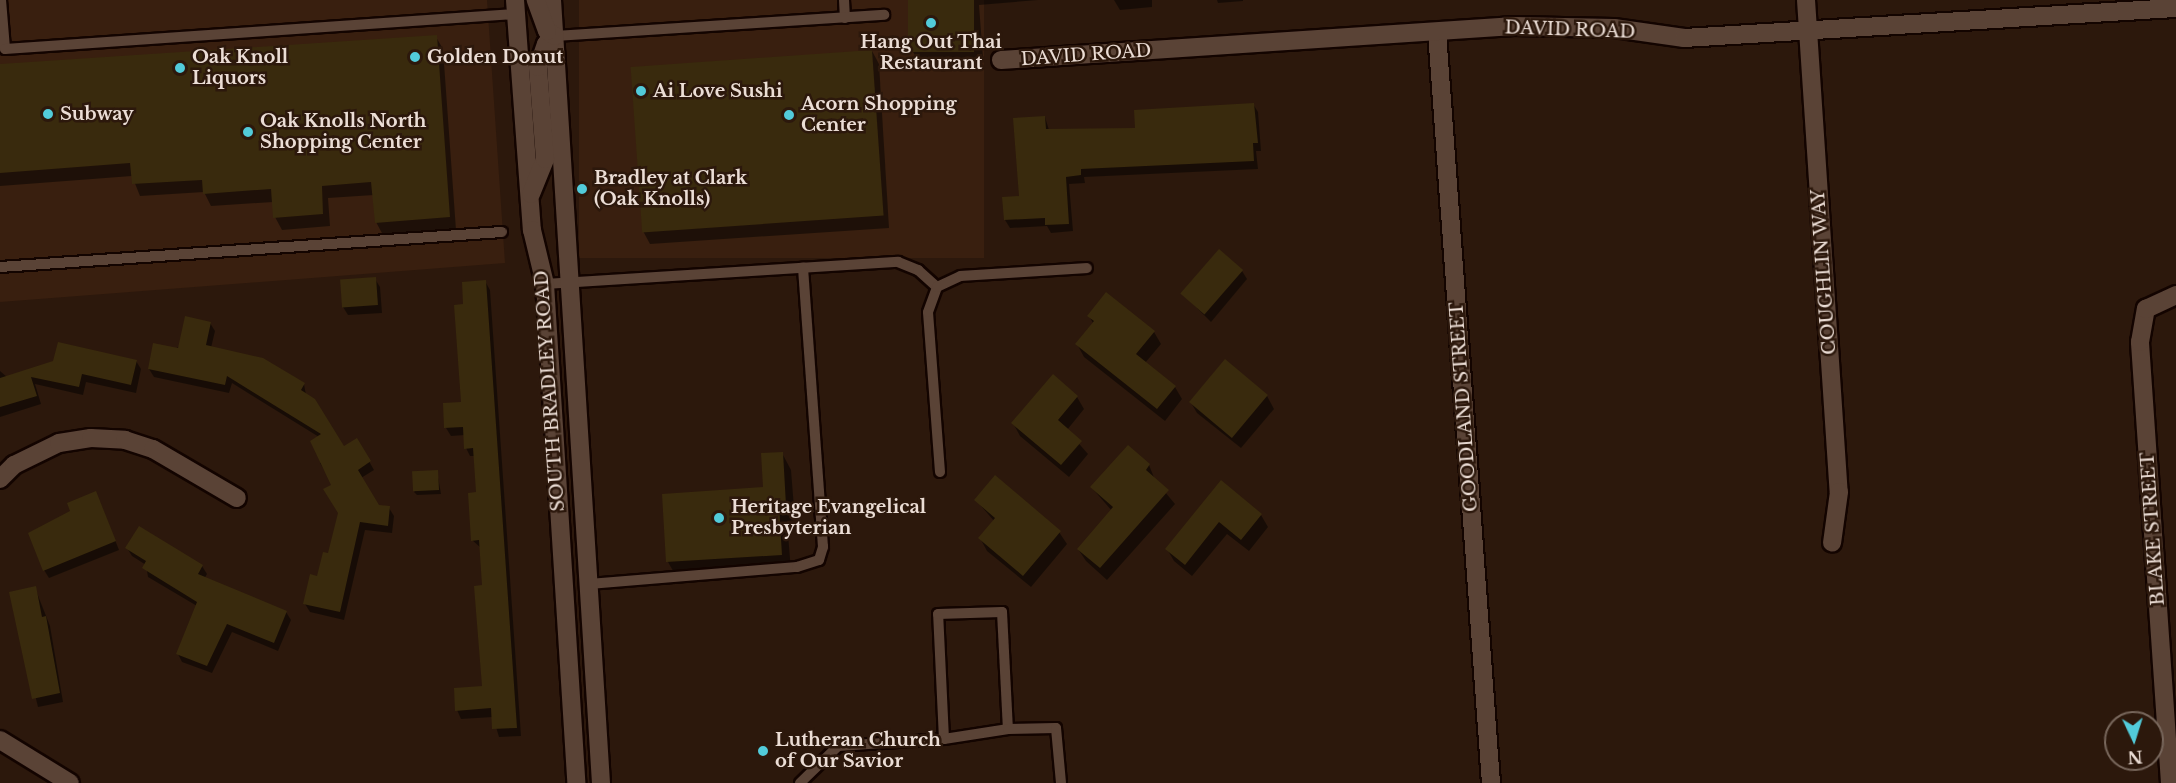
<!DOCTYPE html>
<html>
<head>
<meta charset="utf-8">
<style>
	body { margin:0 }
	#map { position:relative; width:2176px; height:783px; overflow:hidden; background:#2c180c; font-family:"Libre Baskerville",serif }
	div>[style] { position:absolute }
	.built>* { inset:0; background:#391f0f; transform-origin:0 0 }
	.shadow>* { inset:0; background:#0007 }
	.building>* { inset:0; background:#392a0d; transform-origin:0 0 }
	.roads { filter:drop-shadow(2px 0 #130400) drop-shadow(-2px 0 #130400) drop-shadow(0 2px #130400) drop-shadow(0 -2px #130400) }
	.lane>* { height:10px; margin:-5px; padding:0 5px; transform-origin:5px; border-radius:5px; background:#5a4336 }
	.street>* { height:18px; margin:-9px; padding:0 9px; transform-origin:9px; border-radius:9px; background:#5a4336 }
	.secondary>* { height:18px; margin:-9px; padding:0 9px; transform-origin:9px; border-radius:9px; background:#5a4336 }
	.dots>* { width:16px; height:16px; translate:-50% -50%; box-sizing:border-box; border:3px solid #2c180c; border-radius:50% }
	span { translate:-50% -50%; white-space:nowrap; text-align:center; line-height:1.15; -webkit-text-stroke:5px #2c180c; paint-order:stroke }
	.street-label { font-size:18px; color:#ebddd5 }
	.poi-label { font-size:18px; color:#ebddd5; font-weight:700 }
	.left { translate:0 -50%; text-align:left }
	.north { position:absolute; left:2104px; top:711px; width:60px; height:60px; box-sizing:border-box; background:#2c180c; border:2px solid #78675c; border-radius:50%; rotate:176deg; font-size:16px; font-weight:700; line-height:24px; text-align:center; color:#ebddd5 }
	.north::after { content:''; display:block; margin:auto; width:21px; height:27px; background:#52cbda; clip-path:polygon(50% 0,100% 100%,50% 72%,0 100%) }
</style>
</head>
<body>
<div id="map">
	<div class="built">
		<i style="clip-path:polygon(0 0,487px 0,505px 263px,0 302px)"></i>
		<i style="left:579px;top:0;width:405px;height:258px"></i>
	</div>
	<div class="shadow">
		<i style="clip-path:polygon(910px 0,1038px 0,979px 5px,983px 58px,920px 63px,913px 52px)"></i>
		<i style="clip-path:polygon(1114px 0,1152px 0,1152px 7px,1120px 10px)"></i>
		<i style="clip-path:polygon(1217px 0,1243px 0,1243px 1px,1218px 3px)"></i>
		<i style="clip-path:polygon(436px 37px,443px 49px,456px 230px,383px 235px,376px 222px,374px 195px,328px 198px,330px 226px,282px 230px,275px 217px,273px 202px,211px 206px,204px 192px,140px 196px,132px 176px,0 186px,0 65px)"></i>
		<i style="clip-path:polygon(872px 51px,879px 64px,889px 228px,650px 244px,643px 231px)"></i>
		<i style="clip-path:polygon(1253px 104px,1258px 112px,1261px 151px,1256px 151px,1258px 169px,1084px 177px,1085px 183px,1069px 184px,1073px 231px,1051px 233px,1047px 226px,1010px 228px,1005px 220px,1004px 198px,1020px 198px,1045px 117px,1049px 130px,1136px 129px)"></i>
		<i style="clip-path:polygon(1242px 271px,1247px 279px,1211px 322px,1183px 294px)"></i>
		<i style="clip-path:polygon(375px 279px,380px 287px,382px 313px,348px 315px,343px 307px,342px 281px)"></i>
		<i style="clip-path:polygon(485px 281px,490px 290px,521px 736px,499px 737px,493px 717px,461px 719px,457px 710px,484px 688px,484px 587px,481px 548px,472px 540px,478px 493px,475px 456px,470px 456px,466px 448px,465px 435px,451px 436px,446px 428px,463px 403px,465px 305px)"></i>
		<i style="clip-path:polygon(1089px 316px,1154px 332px,1161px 344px,1145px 363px,1175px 387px,1182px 399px,1165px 421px,1084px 357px,1077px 344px,1093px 323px)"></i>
		<i style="clip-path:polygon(210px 323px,215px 331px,211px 348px,304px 384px,306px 395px,343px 448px,357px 440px,374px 470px,361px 478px,378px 506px,389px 508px,394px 516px,392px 533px,365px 530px,344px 620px,310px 612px,305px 604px,330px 555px,339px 513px,333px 485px,320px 463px,324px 461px,319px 437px,232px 383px,229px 393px,154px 377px,149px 369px)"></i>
		<i style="clip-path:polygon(136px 361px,141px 369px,136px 393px,86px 382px,83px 395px,35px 384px,41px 404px,0 417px,0 371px,7px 377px,55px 362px)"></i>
		<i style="clip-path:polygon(1225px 361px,1267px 396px,1274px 409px,1241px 448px,1197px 413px,1190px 401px)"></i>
		<i style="clip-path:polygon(1077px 397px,1084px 409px,1067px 430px,1088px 454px,1069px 477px,1020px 436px,1013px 423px)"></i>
		<i style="clip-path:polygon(1128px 447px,1149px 465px,1155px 480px,1175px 504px,1107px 580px,1086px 561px,1078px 549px,1112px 511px,1092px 488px)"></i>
		<i style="clip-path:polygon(782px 453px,791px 470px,795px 520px,787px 521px,791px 571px,677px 578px,668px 562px,663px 495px,764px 488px)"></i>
		<i style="clip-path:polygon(437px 471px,441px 494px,417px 495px,414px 492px)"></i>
		<i style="clip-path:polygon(1221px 482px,1261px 515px,1268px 527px,1249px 551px,1227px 534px,1192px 576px,1174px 561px,1167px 549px)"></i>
		<i style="clip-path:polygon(976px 500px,1059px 532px,1067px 544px,1031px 587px,987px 551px,980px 538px,994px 521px)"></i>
		<i style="clip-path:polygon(100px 502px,119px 550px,49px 578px,44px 570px)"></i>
		<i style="clip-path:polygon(127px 548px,202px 566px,207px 574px,204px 579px,286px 612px,291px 620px,278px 651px,232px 632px,212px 673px,182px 662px,178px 654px,197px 606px,148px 577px,146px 565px,132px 556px)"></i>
		<i style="clip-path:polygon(35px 588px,50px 626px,63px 702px,38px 707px,10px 593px)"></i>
	</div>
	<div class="building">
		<i style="left:908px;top:0;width:66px;height:52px"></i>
		<i style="clip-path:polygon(437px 35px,450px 217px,375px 223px,371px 182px,322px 186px,323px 214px,273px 218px,271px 189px,203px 194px,202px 180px,132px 184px,130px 163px,0 173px,0 64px)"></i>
		<i style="left:872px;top:50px;width:166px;height:242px;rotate:86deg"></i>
		<i style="clip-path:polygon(1254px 103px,1258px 143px,1253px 143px,1254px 161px,1081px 169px,1081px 175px,1066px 177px,1069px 224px,1045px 225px,1045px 218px,1004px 220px,1002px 197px,1019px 196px,1013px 118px,1045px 116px,1046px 129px,1135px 128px,1134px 110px)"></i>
		<i style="left:1219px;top:249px;width:32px;height:59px;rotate:41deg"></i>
		<i style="left:376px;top:277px;width:28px;height:36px;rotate:86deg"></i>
		<i style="clip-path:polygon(486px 280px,517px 728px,492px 729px,491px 708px,455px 711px,454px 688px,482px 686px,474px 586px,482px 585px,479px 540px,471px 541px,468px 493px,476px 492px,473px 448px,464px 449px,463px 427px,444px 428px,443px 403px,461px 402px,454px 305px,463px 304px,462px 282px)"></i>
		<i style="clip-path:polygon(1106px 292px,1155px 331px,1136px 354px,1176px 386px,1157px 409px,1075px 344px,1094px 321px,1087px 316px)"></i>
		<i style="clip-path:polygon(185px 316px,211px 322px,206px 345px,263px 358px,305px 383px,301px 390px,315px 399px,344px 446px,357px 438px,371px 461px,358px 470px,379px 505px,390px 506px,388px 526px,360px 522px,340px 612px,303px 604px,310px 574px,317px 576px,323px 552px,328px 553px,338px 513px,323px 489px,331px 485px,310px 441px,321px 434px,227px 376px,225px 385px,148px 369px,153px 343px,178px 348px)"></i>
		<i style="clip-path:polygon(58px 342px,137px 360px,131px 385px,82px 374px,79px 387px,31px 377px,37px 396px,0 407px,0 378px,53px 361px)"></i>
		<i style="left:1225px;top:359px;width:56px;height:56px;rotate:40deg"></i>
		<i style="clip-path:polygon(1053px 374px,1078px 396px,1058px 420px,1082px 441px,1061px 465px,1011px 423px)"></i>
		<i style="clip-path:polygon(1128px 445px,1150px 464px,1146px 470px,1169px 490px,1100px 568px,1077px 549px,1113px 507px,1090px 487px)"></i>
		<i style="clip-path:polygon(783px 452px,786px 505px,779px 505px,782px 555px,666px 562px,662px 494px,763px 487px,761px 453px)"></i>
		<i style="left:438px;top:470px;width:20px;height:26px;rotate:87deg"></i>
		<i style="clip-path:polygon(995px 475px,1061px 531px,1023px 576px,978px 538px,995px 518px,974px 500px)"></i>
		<i style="clip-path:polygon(1221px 480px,1262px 514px,1241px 540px,1219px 522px,1185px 565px,1165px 549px)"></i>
		<i style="clip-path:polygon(96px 491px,116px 541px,43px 571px,28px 533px,70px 511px,67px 503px)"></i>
		<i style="clip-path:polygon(139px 526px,203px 565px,198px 574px,287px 611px,274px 643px,227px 624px,207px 666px,176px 654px,197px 602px,142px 568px,146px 561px,125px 548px)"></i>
		<i style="clip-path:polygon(36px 586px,42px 617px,46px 616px,60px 693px,32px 699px,9px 592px)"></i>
	</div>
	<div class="roads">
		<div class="lane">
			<i style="left:1px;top:0;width:49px;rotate:85.3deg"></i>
			<i style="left:5px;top:49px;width:512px;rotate:-3.92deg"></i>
			<i style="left:844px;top:0;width:18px;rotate:87deg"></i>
			<i style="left:555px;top:36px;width:330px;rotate:-3.7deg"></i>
			<i style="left:0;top:267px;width:503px;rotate:-3.99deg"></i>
			<i style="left:545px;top:284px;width:354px;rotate:-3.6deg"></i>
			<i style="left:898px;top:262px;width:22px;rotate:22deg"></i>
			<i style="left:918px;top:270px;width:25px;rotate:42deg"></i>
			<i style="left:940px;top:472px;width:160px;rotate:-94.3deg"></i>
			<i style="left:928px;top:312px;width:27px;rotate:-70deg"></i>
			<i style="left:937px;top:287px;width:26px;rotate:-25deg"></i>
			<i style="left:961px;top:276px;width:126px;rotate:-3.6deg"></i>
			<i style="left:589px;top:584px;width:209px;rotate:-4.7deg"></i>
			<i style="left:797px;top:567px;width:23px;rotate:-18deg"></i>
			<i style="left:819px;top:560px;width:14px;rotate:-73deg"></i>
			<i style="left:823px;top:547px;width:280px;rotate:-94.1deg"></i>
			<i style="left:944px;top:739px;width:125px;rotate:-92.7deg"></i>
			<i style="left:938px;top:614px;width:64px;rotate:-1.8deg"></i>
			<i style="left:1002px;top:612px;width:117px;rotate:87.1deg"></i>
			<i style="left:800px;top:783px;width:53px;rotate:-44.2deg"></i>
			<i style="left:838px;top:746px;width:106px;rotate:-3.8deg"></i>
			<i style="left:944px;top:739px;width:65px;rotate:-8.9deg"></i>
			<i style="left:1008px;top:729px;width:48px;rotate:-1.2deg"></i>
			<i style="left:1056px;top:728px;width:55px;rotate:84.8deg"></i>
		</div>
		<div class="street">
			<i style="left:1806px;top:0;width:493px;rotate:86.2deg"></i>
			<i style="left:1839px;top:492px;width:51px;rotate:97.8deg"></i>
			<i style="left:1437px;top:32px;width:753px;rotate:85.89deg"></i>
			<i style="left:1001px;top:60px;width:514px;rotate:-3.79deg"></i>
			<i style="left:1514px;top:26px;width:100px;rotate:1.1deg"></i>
			<i style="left:1614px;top:28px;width:71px;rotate:8.1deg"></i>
			<i style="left:1684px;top:38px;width:493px;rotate:-3.5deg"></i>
			<i style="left:0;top:479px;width:20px;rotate:-45deg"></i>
			<i style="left:14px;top:465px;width:50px;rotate:-26.1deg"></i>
			<i style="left:59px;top:443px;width:32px;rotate:-9deg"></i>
			<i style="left:91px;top:438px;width:34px;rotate:3deg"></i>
			<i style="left:125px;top:440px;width:29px;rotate:18deg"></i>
			<i style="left:153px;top:449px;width:97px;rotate:30.3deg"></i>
			<i style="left:2170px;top:783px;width:442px;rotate:-93.9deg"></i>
			<i style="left:2140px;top:342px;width:34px;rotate:-80deg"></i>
			<i style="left:2146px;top:309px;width:33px;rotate:-25deg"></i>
		</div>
		<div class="secondary">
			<i style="left:515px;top:0;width:231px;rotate:85.8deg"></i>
			<i style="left:532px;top:230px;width:56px;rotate:76.5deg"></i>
			<i style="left:545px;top:284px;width:500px;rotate:86.4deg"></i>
			<i style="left:552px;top:0;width:785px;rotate:86.42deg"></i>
			<i style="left:531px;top:194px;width:38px;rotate:-68deg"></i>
			<i style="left:545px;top:159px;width:92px;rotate:-94.4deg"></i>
			<i style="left:538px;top:67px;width:24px;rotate:-71deg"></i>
			<i style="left:546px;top:44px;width:12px;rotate:-42deg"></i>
			<i style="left:555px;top:36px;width:9px;rotate:-148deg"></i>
			<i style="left:547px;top:31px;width:33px;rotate:-110deg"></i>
			<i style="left:0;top:740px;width:82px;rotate:31.6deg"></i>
		</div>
	</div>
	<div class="dots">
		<i style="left:931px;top:23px;background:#52cbda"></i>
		<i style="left:415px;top:57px;background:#52cbda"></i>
		<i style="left:180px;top:68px;background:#52cbda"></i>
		<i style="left:641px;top:91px;background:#52cbda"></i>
		<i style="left:48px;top:114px;background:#52cbda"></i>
		<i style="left:789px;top:115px;background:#52cbda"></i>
		<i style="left:248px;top:132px;background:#52cbda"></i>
		<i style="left:582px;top:189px;background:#52cbda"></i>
		<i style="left:719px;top:518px;background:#52cbda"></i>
		<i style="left:763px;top:751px;background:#52cbda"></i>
	</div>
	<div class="street-label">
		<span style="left:1570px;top:30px;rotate:2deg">DAVID ROAD</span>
		<span style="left:1086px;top:55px;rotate:-4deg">DAVID ROAD</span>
		<span style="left:1824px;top:272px;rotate:-94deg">COUGHLIN WAY</span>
		<span style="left:550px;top:391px;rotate:-94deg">SOUTH BRADLEY ROAD</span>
		<span style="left:1464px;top:407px;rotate:-94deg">GOODLAND STREET</span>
		<span style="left:2153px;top:529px;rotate:-94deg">BLAKE STREET</span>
	</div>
	<div class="poi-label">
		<span style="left:931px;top:53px">Hang Out Thai<br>Restaurant</span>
		<span class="left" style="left:427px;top:57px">Golden Donut</span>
		<span class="left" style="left:192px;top:68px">Oak Knoll<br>Liquors</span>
		<span class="left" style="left:653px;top:91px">Ai Love Sushi</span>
		<span class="left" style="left:801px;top:115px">Acorn Shopping<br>Center</span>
		<span class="left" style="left:60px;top:114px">Subway</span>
		<span class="left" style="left:260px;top:132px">Oak Knolls North<br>Shopping Center</span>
		<span class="left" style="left:594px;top:189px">Bradley at Clark<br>(Oak Knolls)</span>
		<span class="left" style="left:731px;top:518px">Heritage Evangelical<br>Presbyterian</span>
		<span class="left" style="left:775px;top:751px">Lutheran Church<br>of Our Savior</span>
	</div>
	<div class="north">N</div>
</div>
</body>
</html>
